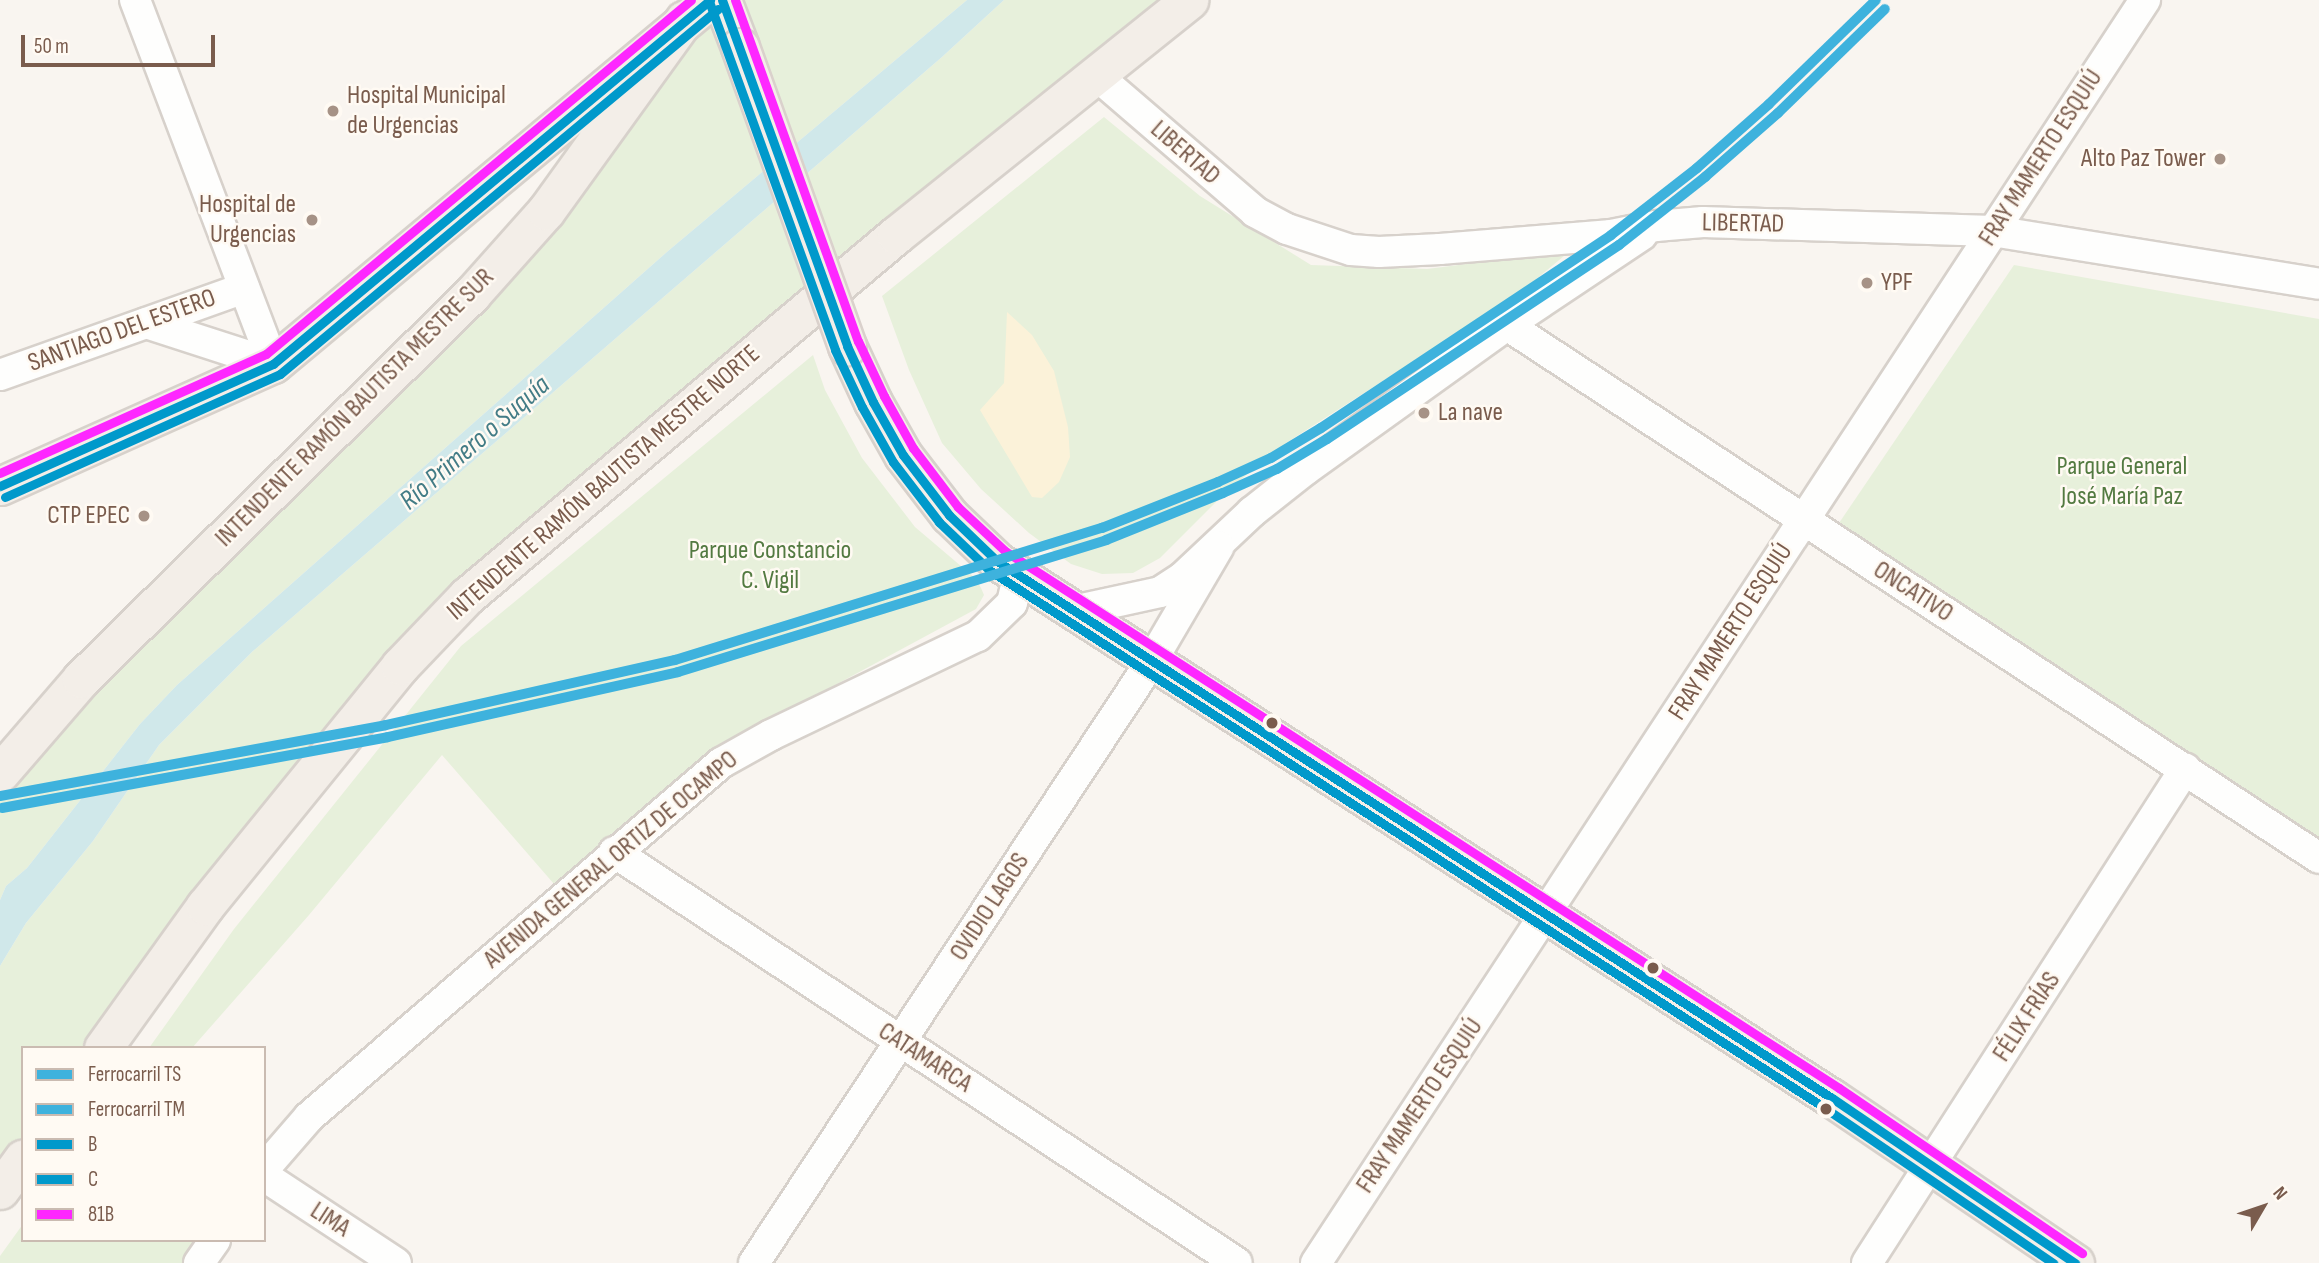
<!DOCTYPE html>
<html>
<head>
<meta charset="utf-8">
<style>
	body { margin:0 }
	#map { position:relative; width:2319px; height:1263px; overflow:hidden; background:#f9f5f0; font-family:"Sofia Sans Condensed",sans-serif }
	div>[style] { position:absolute }
	.green>* { inset:0; background:#e7f0db }
	.sand>* { inset:0; background:#fbf2d9 }
	.water>* { inset:0; background:#d0e8ea }
	.roads { filter:drop-shadow(2px 0 #d7d1cb) drop-shadow(-2px 0 #d7d1cb) drop-shadow(0 2px #d7d1cb) drop-shadow(0 -2px #d7d1cb) }
	.minor>* { height:30px; margin:-15px; padding:0 15px; transform-origin:15px; border-radius:15px; background:#fefefd }
	.major>* { height:37px; margin:-18.5px; padding:0 18.5px; transform-origin:18.5px; border-radius:18.5px; background:#f3eee8 }
	.bridges { filter:drop-shadow(2px 0 #dad1cc) drop-shadow(-2px 0 #dad1cc) drop-shadow(0 2px #dad1cc) drop-shadow(0 -2px #dad1cc) }
	.major-bridge>* { height:37px; margin:-18.5px; padding:0 18.5px; transform-origin:18.5px; border-radius:18.5px; background:#f3eee8 }
	.bus-1>* { height:9px; margin:-4.5px; padding:0 4.5px; transform-origin:4.5px; border-radius:4.5px; background:#0099cb }
	.bus-2>* { height:9px; margin:-4.5px; padding:0 4.5px; transform-origin:4.5px; border-radius:4.5px; background:#0099cb }
	.bus-3>* { height:9px; margin:-4.5px; padding:0 4.5px; transform-origin:4.5px; border-radius:4.5px; background:#fe27ff }
	.rail-1>* { height:10px; margin:-5px; padding:0 5px; transform-origin:5px; border-radius:5px; background:#3eb2dd }
	.rail-2>* { height:10px; margin:-5px; padding:0 5px; transform-origin:5px; border-radius:5px; background:#3eb2dd }
	.dots>* { width:19px; height:19px; translate:-50% -50%; box-sizing:border-box; border:4px solid #fffaf3; border-radius:50% }
	span { translate:-50% -50%; white-space:nowrap; text-align:center; line-height:1.15; -webkit-text-stroke:5px #fffaf3; paint-order:stroke }
	.poi-label { font-size:26px; color:#7a5c4d }
	.left { translate:0 -50%; text-align:left }
	.right { translate:-100% -50%; text-align:right }
	.street-label { font-size:26px; color:#7a5c4d }
	.park-label { font-size:26px; color:#537a41 }
	.water-label { font-size:28px; color:#437c86; font-style:italic }
	.legend { position:absolute; left:21px; top:1046px; width:245px; height:196px; box-sizing:border-box; background:#fffaf3; border:2px solid #cabbb1; margin:0; padding:9px 12px; list-style:none; font-size:21px; color:#7a5c4d }
	.legend li { display:flex; align-items:center; gap:14px; height:35px }
	.legend b { width:35px; border:2px solid #cabbb1 }
	.north { position:absolute; left:2228px; top:1172px; width:70px; height:70px; -webkit-text-stroke:5px #fffaf3; paint-order:stroke; rotate:51deg; font-size:19px; font-weight:700; line-height:28px; text-align:center; color:#7a5c4d }
	.north::after { content:''; display:block; margin:auto; width:24px; height:32px; background:#7a5c4d; clip-path:polygon(50% 0,100% 100%,50% 72%,0 100%) }
	.scale { position:absolute; left:21px; top:35px; width:194px; height:32px; box-sizing:border-box; border:4px solid #7a5c4d; border-top:0; padding-left:9px; font-size:21px; line-height:24px; white-space:nowrap; color:#7a5c4d; -webkit-text-stroke:5px #fffaf3; paint-order:stroke }
</style>
</head>
<body>
<div id="map">
	<div class="green">
		<i style="clip-path:polygon(710px 0,967px 0,668px 251px,177px 685px,140px 724px,27px 868px,6px 886px,0 900px,0 773px,288px 476px)"></i>
		<i style="clip-path:polygon(1004px 0,1189px 0,467px 596px,103px 1048px,23px 1048px,23px 1158px,0 1190px,0 966px,26px 923px,93px 841px,159px 745px,253px 651px,942px 57px)"></i>
		<i style="clip-path:polygon(1104px 117px,1200px 196px,1311px 265px,1427px 269px,1570px 251px,1517px 295px,1286px 443px,1228px 490px,1160px 558px,1133px 573px,1102px 574px,1071px 564px,1029px 533px,981px 489px,942px 443px,909px 370px,882px 296px)"></i>
		<i style="clip-path:polygon(2014px 265px,2319px 319px,2319px 846px,1837px 526px)"></i>
		<i style="clip-path:polygon(813px 355px,825px 390px,862px 458px,915px 527px,975px 578px,981px 588px,984px 595px,976px 609px,761px 725px,554px 884px,442px 755px,309px 915px,192px 1048px,149px 1048px,234px 929px,461px 646px)"></i>
		<i style="clip-path:polygon(23px 1224px,23px 1240px,215px 1240px,199px 1263px,0 1263px,0 1256px)"></i>
	</div>
	<div class="sand">
		<i style="clip-path:polygon(1007px 312px,1032px 335px,1054px 371px,1068px 427px,1070px 457px,1059px 482px,1042px 498px,1032px 497px,980px 410px,1004px 383px)"></i>
	</div>
	<div class="water">
		<i style="clip-path:polygon(967px 0,1004px 0,942px 57px,253px 651px,159px 745px,93px 841px,26px 923px,0 966px,0 900px,6px 886px,27px 868px,140px 724px,177px 685px,668px 251px)"></i>
	</div>
	<div class="roads">
		<div class="minor">
			<i style="left:135px;top:0;width:389px;rotate:69.2deg"></i>
			<i style="left:1096px;top:75px;width:210px;rotate:40.7deg"></i>
			<i style="left:1255px;top:212px;width:36px;rotate:28deg"></i>
			<i style="left:1287px;top:229px;width:67px;rotate:18.2deg"></i>
			<i style="left:1351px;top:250px;width:28px;rotate:4deg"></i>
			<i style="left:1379px;top:252px;width:61px;rotate:-2.8deg"></i>
			<i style="left:1440px;top:249px;width:172px;rotate:-4.7deg"></i>
			<i style="left:1611px;top:235px;width:46px;rotate:-11.3deg"></i>
			<i style="left:1656px;top:226px;width:47px;rotate:-4.9deg"></i>
			<i style="left:1703px;top:222px;width:290px;rotate:1.8deg"></i>
			<i style="left:1993px;top:231px;width:330px;rotate:9.2deg"></i>
			<i style="left:146px;top:323px;width:133px;rotate:17.9deg"></i>
			<i style="left:1507px;top:325px;width:971px;rotate:33.28deg"></i>
			<i style="left:0;top:375px;width:259px;rotate:-19.6deg"></i>
			<i style="left:1073px;top:611px;width:89px;rotate:-12.3deg"></i>
			<i style="left:1160px;top:592px;width:27px;rotate:-33deg"></i>
			<i style="left:1183px;top:577px;width:95px;rotate:-43.3deg"></i>
			<i style="left:1252px;top:512px;width:68px;rotate:-38.4deg"></i>
			<i style="left:1305px;top:470px;width:249px;rotate:-35.7deg"></i>
			<i style="left:1507px;top:325px;width:162px;rotate:-33.7deg"></i>
			<i style="left:614px;top:852px;width:746px;rotate:33.41deg"></i>
			<i style="left:264px;top:1169px;width:69px;rotate:-49.1deg"></i>
			<i style="left:309px;top:1117px;width:543px;rotate:-40.67deg"></i>
			<i style="left:721px;top:763px;width:57px;rotate:-29.2deg"></i>
			<i style="left:771px;top:735px;width:229px;rotate:-25.6deg"></i>
			<i style="left:978px;top:636px;width:47px;rotate:-44.1deg"></i>
			<i style="left:1012px;top:603px;width:28px;rotate:-77deg"></i>
			<i style="left:264px;top:1176px;width:158px;rotate:33.4deg"></i>
			<i style="left:199px;top:1263px;width:28px;rotate:-55deg"></i>
			<i style="left:754px;top:1263px;width:720px;rotate:-56.55deg"></i>
			<i style="left:1151px;top:662px;width:134px;rotate:-59.6deg"></i>
			<i style="left:1316px;top:1263px;width:1511px;rotate:-56.72deg"></i>
			<i style="left:1867px;top:1263px;width:588px;rotate:-57.23deg"></i>
		</div>
		<div class="major">
			<i style="left:722px;top:0;width:50px;rotate:69deg"></i>
			<i style="left:847px;top:346px;width:62px;rotate:65.1deg"></i>
			<i style="left:873px;top:402px;width:61px;rotate:60.5deg"></i>
			<i style="left:903px;top:455px;width:76px;rotate:52.5deg"></i>
			<i style="left:949px;top:515px;width:66px;rotate:43.8deg"></i>
			<i style="left:997px;top:561px;width:993px;rotate:32.75deg"></i>
			<i style="left:1832px;top:1098px;width:294px;rotate:34.2deg"></i>
			<i style="left:0;top:486px;width:299px;rotate:-24.1deg"></i>
			<i style="left:273px;top:364px;width:569px;rotate:-39.79deg"></i>
			<i style="left:0;top:773px;width:124px;rotate:-49.2deg"></i>
			<i style="left:81px;top:679px;width:549px;rotate:-44.56deg"></i>
			<i style="left:472px;top:294px;width:111px;rotate:-48.3deg"></i>
			<i style="left:546px;top:211px;width:236px;rotate:-54.2deg"></i>
			<i style="left:103px;top:1048px;width:175px;rotate:-54.3deg"></i>
			<i style="left:205px;top:906px;width:309px;rotate:-50.9deg"></i>
			<i style="left:400px;top:666px;width:97px;rotate:-46.3deg"></i>
			<i style="left:467px;top:596px;width:561px;rotate:-40.08deg"></i>
			<i style="left:896px;top:235px;width:376px;rotate:-38.7deg"></i>
			<i style="left:0;top:1190px;width:39px;rotate:-54deg"></i>
		</div>
	</div>
	<div class="bridges">
		<div class="major-bridge">
			<i style="left:740px;top:47px;width:318px;rotate:70.3deg"></i>
		</div>
	</div>
	<div class="bus-1">
		<i style="left:722px;top:0;width:368px;rotate:70.1deg"></i>
		<i style="left:847px;top:346px;width:62px;rotate:65.1deg"></i>
		<i style="left:873px;top:402px;width:61px;rotate:60.5deg"></i>
		<i style="left:903px;top:455px;width:76px;rotate:52.5deg"></i>
		<i style="left:949px;top:515px;width:66px;rotate:43.8deg"></i>
		<i style="left:997px;top:561px;width:993px;rotate:32.75deg"></i>
		<i style="left:1832px;top:1098px;width:294px;rotate:34.2deg"></i>
		<i style="left:0;top:486px;width:299px;rotate:-24.1deg"></i>
		<i style="left:273px;top:364px;width:569px;rotate:-39.79deg"></i>
	</div>
	<div class="bus-2">
		<i style="left:710px;top:4px;width:368px;rotate:70.1deg"></i>
		<i style="left:835px;top:350px;width:63px;rotate:64.7deg"></i>
		<i style="left:862px;top:407px;width:63px;rotate:60.6deg"></i>
		<i style="left:893px;top:462px;width:76px;rotate:52.5deg"></i>
		<i style="left:939px;top:522px;width:69px;rotate:43.8deg"></i>
		<i style="left:989px;top:570px;width:994px;rotate:32.76deg"></i>
		<i style="left:1825px;top:1108px;width:276px;rotate:34.2deg"></i>
		<i style="left:5px;top:497px;width:301px;rotate:-24.1deg"></i>
		<i style="left:280px;top:374px;width:570px;rotate:-39.81deg"></i>
	</div>
	<div class="bus-3">
		<i style="left:735px;top:0;width:363px;rotate:70.2deg"></i>
		<i style="left:858px;top:341px;width:61px;rotate:64.7deg"></i>
		<i style="left:884px;top:396px;width:60px;rotate:60.9deg"></i>
		<i style="left:913px;top:448px;width:74px;rotate:52.7deg"></i>
		<i style="left:958px;top:507px;width:64px;rotate:43.1deg"></i>
		<i style="left:1005px;top:551px;width:992px;rotate:32.78deg"></i>
		<i style="left:1839px;top:1088px;width:294px;rotate:34.2deg"></i>
		<i style="left:0;top:473px;width:291px;rotate:-24.1deg"></i>
		<i style="left:266px;top:354px;width:553px;rotate:-39.79deg"></i>
	</div>
	<div class="rail-1">
		<i style="left:0;top:796px;width:392px;rotate:-10.4deg"></i>
		<i style="left:386px;top:725px;width:296px;rotate:-12.7deg"></i>
		<i style="left:675px;top:660px;width:447px;rotate:-17.2deg"></i>
		<i style="left:1102px;top:528px;width:125px;rotate:-21.6deg"></i>
		<i style="left:1218px;top:482px;width:58px;rotate:-24.4deg"></i>
		<i style="left:1271px;top:458px;width:58px;rotate:-31deg"></i>
		<i style="left:1321px;top:428px;width:348px;rotate:-33.6deg"></i>
		<i style="left:1611px;top:235px;width:109px;rotate:-37.9deg"></i>
		<i style="left:1697px;top:168px;width:96px;rotate:-41.6deg"></i>
		<i style="left:1769px;top:104px;width:149px;rotate:-44.2deg"></i>
	</div>
	<div class="rail-2">
		<i style="left:2px;top:808px;width:392px;rotate:-10.4deg"></i>
		<i style="left:388px;top:737px;width:297px;rotate:-12.6deg"></i>
		<i style="left:678px;top:672px;width:448px;rotate:-17.1deg"></i>
		<i style="left:1106px;top:540px;width:126px;rotate:-21.9deg"></i>
		<i style="left:1223px;top:493px;width:59px;rotate:-24deg"></i>
		<i style="left:1277px;top:469px;width:58px;rotate:-31deg"></i>
		<i style="left:1327px;top:439px;width:351px;rotate:-33.6deg"></i>
		<i style="left:1619px;top:245px;width:110px;rotate:-38.3deg"></i>
		<i style="left:1705px;top:177px;width:97px;rotate:-41.2deg"></i>
		<i style="left:1778px;top:113px;width:149px;rotate:-44.2deg"></i>
	</div>
	<div class="dots">
		<i style="left:333px;top:111px;background:#a69286"></i>
		<i style="left:2220px;top:159px;background:#a69286"></i>
		<i style="left:312px;top:220px;background:#a69286"></i>
		<i style="left:1867px;top:283px;background:#a69286"></i>
		<i style="left:1424px;top:413px;background:#a69286"></i>
		<i style="left:144px;top:516px;background:#a69286"></i>
		<i style="left:1272px;top:723px;background:#7a5c4d"></i>
		<i style="left:1653px;top:968px;background:#7a5c4d"></i>
		<i style="left:1826px;top:1109px;background:#7a5c4d"></i>
	</div>
	<div class="poi-label">
		<span class="left" style="left:347px;top:111px">Hospital Municipal<br>de Urgencias</span>
		<span class="right" style="left:2206px;top:159px">Alto Paz Tower</span>
		<span class="right" style="left:296px;top:220px">Hospital de<br>Urgencias</span>
		<span class="left" style="left:1881px;top:283px">YPF</span>
		<span class="left" style="left:1438px;top:413px">La nave</span>
		<span class="right" style="left:130px;top:516px">CTP EPEC</span>
	</div>
	<div class="street-label">
		<span style="left:1185px;top:153px;rotate:41deg">LIBERTAD</span>
		<span style="left:2041px;top:158px;rotate:-57deg">FRAY MAMERTO ESQUIÚ</span>
		<span style="left:1743px;top:224px;rotate:1deg">LIBERTAD</span>
		<span style="left:122px;top:331px;rotate:-20deg">SANTIAGO DEL ESTERO</span>
		<span style="left:355px;top:408px;rotate:-45deg">INTENDENTE RAMÓN BAUTISTA MESTRE SUR</span>
		<span style="left:604px;top:483px;rotate:-41deg">INTENDENTE RAMÓN BAUTISTA MESTRE NORTE</span>
		<span style="left:1913px;top:592px;rotate:33deg">ONCATIVO</span>
		<span style="left:1731px;top:632px;rotate:-57deg">FRAY MAMERTO ESQUIÚ</span>
		<span style="left:611px;top:860px;rotate:-40deg">AVENIDA GENERAL ORTIZ DE OCAMPO</span>
		<span style="left:990px;top:907px;rotate:-57deg">OVIDIO LAGOS</span>
		<span style="left:2027px;top:1017px;rotate:-57deg">FÉLIX FRÍAS</span>
		<span style="left:925px;top:1058px;rotate:33deg">CATAMARCA</span>
		<span style="left:1420px;top:1106px;rotate:-56deg">FRAY MAMERTO ESQUIÚ</span>
		<span style="left:330px;top:1220px;rotate:33deg">LIMA</span>
	</div>
	<div class="park-label">
		<span style="left:2122px;top:482px">Parque General<br>José María Paz</span>
		<span style="left:770px;top:566px">Parque Constancio<br>C. Vigil</span>
	</div>
	<div class="water-label">
		<span style="left:475px;top:443px;rotate:-41deg">Río Primero o Suquía</span>
	</div>
	<ul class="legend">
	<li><b style="height:9px;background:#3eb2dd"></b>Ferrocarril TS</li>
	<li><b style="height:9px;background:#3eb2dd"></b>Ferrocarril TM</li>
	<li><b style="height:9px;background:#0099cb"></b>B</li>
	<li><b style="height:9px;background:#0099cb"></b>C</li>
	<li><b style="height:9px;background:#fe27ff"></b>81B</li>
	</ul>
	<div class="north">N</div>
	<div class="scale">50 m</div>
</div>
</body>
</html>
